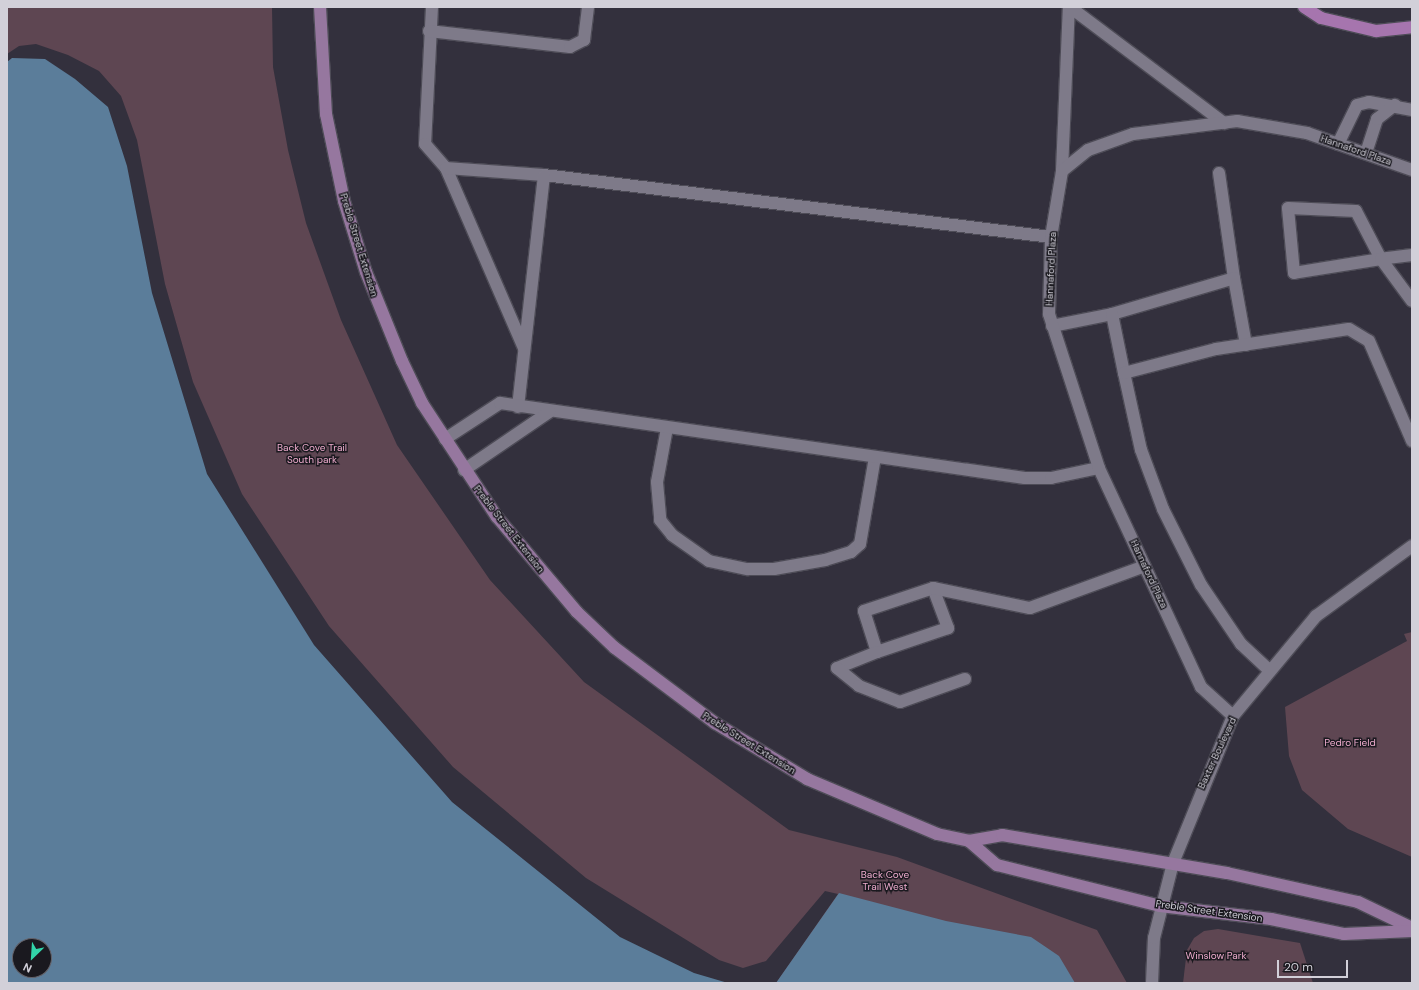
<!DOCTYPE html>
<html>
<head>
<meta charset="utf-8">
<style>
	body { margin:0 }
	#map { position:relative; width:1419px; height:990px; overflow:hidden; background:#33303d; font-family:"DM Sans",sans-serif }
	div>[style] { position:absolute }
	.green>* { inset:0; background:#5e4652 }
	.water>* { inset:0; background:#5b7d9a }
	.roads { filter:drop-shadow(1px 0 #4e4c57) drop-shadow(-1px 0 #4e4c57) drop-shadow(0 1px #4e4c57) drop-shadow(0 -1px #4e4c57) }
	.minor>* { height:12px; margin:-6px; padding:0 6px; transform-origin:6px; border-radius:6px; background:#7e7a89 }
	.major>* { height:12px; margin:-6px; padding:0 6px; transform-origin:6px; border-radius:6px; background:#96779f }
	.highway>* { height:12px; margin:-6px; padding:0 6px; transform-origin:6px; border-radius:6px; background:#a675ae }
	span { translate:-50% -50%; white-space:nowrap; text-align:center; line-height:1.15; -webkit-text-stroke:3px #1a191f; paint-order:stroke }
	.street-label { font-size:10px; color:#d2d0d9 }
	.park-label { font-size:10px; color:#efacce }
	.frame { position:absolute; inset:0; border:8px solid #d2d0d9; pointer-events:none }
	.north { position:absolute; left:12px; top:938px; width:40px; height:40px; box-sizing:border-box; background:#1a191f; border:1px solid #646269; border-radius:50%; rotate:205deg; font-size:11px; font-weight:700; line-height:16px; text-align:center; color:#d2d0d9 }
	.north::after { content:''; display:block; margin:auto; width:14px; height:18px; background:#32d4a9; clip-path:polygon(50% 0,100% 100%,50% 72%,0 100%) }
	.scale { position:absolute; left:1277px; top:960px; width:71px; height:18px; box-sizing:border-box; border:2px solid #d2d0d9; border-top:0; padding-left:5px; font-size:12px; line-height:14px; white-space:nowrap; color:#d2d0d9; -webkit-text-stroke:3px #1a191f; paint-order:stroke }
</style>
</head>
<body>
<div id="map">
	<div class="green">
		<i style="clip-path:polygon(7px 7px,272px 7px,273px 67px,288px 150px,306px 223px,341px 320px,397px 445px,490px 580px,584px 682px,789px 830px,897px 857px,1097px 930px,1127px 983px,776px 983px,838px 894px,825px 891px,766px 961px,743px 968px,719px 960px,586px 878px,453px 767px,329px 626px,242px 494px,193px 382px,165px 284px,137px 140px,121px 96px,99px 71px,68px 55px,36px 44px,19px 46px,7px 54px)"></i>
		<i style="clip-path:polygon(1412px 632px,1412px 857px,1348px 829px,1302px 790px,1289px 756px,1285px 707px,1407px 641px,1404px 634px)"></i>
		<i style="clip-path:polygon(1218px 929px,1300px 943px,1313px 983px,1183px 983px,1187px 950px,1194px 938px,1204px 931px)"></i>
	</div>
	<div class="water">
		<i style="clip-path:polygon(evenodd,12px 58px,45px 59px,75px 79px,108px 107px,127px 166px,152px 293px,207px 474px,314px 645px,452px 802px,620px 937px,694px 973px,728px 983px,7px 983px,7px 62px,12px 58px,20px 946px,44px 946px,44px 970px,20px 970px,20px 946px)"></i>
		<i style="clip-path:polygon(839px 893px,946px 921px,1031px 937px,1059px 956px,1075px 983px,776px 983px)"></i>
	</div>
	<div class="roads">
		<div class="minor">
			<i style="left:432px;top:7px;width:137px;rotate:92.9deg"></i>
			<i style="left:425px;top:144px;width:32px;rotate:49deg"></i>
			<i style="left:446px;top:168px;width:196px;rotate:66.6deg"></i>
			<i style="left:1070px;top:7px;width:193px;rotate:37deg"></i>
			<i style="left:429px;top:31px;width:142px;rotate:6.5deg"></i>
			<i style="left:570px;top:47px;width:16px;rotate:-27deg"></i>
			<i style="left:584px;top:40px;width:33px;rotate:-83deg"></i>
			<i style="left:1338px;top:144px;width:43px;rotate:-64deg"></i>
			<i style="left:1357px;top:105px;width:12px;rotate:-14deg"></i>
			<i style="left:1369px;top:102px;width:44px;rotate:10.5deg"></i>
			<i style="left:1366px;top:153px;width:36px;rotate:-72deg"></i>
			<i style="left:1377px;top:119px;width:23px;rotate:-38deg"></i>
			<i style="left:446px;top:168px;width:98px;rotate:4.1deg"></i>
			<i style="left:544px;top:175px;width:511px;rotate:6.97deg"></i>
			<i style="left:1062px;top:171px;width:164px;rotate:-87.6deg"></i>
			<i style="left:1219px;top:173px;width:106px;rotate:81.9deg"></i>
			<i style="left:1288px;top:208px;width:68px;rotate:2.5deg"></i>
			<i style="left:1356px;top:211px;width:54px;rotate:62.5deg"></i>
			<i style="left:1381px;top:259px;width:88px;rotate:170.9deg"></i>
			<i style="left:1294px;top:273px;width:65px;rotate:-95.3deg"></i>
			<i style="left:1412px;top:255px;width:31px;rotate:173deg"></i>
			<i style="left:1381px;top:259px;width:52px;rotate:53.6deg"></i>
			<i style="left:1112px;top:314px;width:127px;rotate:-16.4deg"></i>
			<i style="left:1234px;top:278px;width:68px;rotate:79.8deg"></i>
			<i style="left:1052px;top:326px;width:61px;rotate:-11.3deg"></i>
			<i style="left:1112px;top:314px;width:60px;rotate:78.5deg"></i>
			<i style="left:518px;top:407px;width:233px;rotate:-83.6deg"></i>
			<i style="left:667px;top:428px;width:55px;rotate:100.5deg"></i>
			<i style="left:657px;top:482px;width:38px;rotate:85deg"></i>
			<i style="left:660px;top:520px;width:19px;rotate:51deg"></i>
			<i style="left:672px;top:535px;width:45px;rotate:35.1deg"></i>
			<i style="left:709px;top:561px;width:40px;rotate:12deg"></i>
			<i style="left:748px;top:569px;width:26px"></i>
			<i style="left:774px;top:569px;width:52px;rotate:-10deg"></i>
			<i style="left:825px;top:560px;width:27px;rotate:-17deg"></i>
			<i style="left:851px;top:552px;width:12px;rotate:-42deg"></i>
			<i style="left:860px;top:544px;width:88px;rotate:-80.2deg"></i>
			<i style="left:445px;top:439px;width:66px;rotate:-33.2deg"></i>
			<i style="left:500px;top:403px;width:530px;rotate:8.13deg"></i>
			<i style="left:1025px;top:478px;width:26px"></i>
			<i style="left:1051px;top:478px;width:49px;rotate:-11.8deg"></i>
			<i style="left:464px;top:470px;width:103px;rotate:-34.3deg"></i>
			<i style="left:933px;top:588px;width:43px;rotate:69.4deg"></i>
			<i style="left:948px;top:628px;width:75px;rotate:161.3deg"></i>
			<i style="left:877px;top:652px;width:43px;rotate:-107.6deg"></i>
			<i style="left:864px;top:611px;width:73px;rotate:-18.4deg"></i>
			<i style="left:933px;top:588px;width:99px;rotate:11.7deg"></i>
			<i style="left:1030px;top:608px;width:122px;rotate:-20.1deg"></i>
			<i style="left:877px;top:652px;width:43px;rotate:158.2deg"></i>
			<i style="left:837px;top:668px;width:28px;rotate:39deg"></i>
			<i style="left:859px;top:686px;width:44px;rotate:21.3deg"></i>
			<i style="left:900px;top:702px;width:69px;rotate:-19.5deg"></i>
			<i style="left:1269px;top:670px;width:38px;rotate:-137deg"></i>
			<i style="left:1241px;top:644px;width:71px;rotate:-124.1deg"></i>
			<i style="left:1201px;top:585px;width:85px;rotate:-116.6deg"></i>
			<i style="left:1163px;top:509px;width:63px;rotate:-110.4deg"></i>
			<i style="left:1141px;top:450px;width:79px;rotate:-102.4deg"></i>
			<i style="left:1124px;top:373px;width:95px;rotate:-14.6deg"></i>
			<i style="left:1216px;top:349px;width:134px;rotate:-8.6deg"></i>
			<i style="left:1349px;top:329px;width:23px;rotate:31deg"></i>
			<i style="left:1369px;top:341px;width:109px;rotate:66.7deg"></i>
			<i style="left:1233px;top:716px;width:43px;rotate:-137.8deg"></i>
			<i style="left:1201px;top:687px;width:242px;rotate:-115deg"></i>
			<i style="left:1099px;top:468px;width:162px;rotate:-108deg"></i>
			<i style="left:1049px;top:314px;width:77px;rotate:-88.5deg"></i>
			<i style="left:1051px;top:237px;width:67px;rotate:-80.5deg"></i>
			<i style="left:1062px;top:171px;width:33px;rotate:-39deg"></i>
			<i style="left:1088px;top:150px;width:48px;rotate:-19.6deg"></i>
			<i style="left:1133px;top:134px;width:105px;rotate:-7.1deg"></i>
			<i style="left:1237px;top:121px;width:71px;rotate:9.7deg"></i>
			<i style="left:1307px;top:133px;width:111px;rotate:19.4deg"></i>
			<i style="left:1152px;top:983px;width:45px;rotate:-87.5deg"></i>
			<i style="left:1154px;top:938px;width:77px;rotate:-75.8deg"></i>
			<i style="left:1173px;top:863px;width:159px;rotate:-67.8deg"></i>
			<i style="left:1233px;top:716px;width:130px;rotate:-50.3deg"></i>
			<i style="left:1316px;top:616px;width:119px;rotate:-36.1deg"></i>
		</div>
		<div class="major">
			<i style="left:320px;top:7px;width:107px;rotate:86.8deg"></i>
			<i style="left:326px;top:114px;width:89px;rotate:78.3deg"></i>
			<i style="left:344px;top:201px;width:74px;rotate:72.8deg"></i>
			<i style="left:366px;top:272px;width:96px;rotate:68deg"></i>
			<i style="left:402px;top:361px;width:47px;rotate:64.5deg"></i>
			<i style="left:422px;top:403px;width:136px;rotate:56.7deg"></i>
			<i style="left:497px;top:517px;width:124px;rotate:49.9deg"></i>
			<i style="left:577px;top:612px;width:52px;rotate:43.5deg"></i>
			<i style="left:615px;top:648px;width:125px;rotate:36.9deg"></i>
			<i style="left:715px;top:723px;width:108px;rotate:31.3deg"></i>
			<i style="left:807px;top:779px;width:141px;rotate:22.9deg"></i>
			<i style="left:937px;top:834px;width:33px;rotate:12deg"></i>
			<i style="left:969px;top:841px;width:34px;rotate:-10deg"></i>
			<i style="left:1002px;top:835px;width:228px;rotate:9.6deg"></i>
			<i style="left:1227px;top:873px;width:134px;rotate:12.5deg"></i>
			<i style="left:1358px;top:902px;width:60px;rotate:25.7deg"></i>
			<i style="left:969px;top:841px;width:37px;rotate:41deg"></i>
			<i style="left:997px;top:865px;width:168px;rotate:14.1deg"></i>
			<i style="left:1160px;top:906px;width:112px;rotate:6.7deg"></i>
			<i style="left:1271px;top:919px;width:75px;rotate:11.6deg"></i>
			<i style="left:1344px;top:934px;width:68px;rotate:-2.5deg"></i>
		</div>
		<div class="highway">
			<i style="left:1304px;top:7px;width:20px;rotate:33deg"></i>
			<i style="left:1321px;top:18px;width:57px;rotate:13.3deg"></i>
			<i style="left:1376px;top:31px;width:36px;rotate:-6deg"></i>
		</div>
	</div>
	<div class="street-label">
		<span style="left:1356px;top:150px;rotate:19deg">Hannaford Plaza</span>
		<span style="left:359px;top:245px;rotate:73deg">Preble Street Extension</span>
		<span style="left:1051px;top:269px;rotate:-87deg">Hannaford Plaza</span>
		<span style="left:509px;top:529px;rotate:52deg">Preble Street Extension</span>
		<span style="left:1149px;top:574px;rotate:65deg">Hannaford Plaza</span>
		<span style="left:749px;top:743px;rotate:32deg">Preble Street Extension</span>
		<span style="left:1217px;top:753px;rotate:-65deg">Baxter Boulevard</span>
		<span style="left:1209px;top:911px;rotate:8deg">Preble Street Extension</span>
	</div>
	<div class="park-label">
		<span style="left:312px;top:453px">Back Cove Trail<br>South park</span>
		<span style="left:1350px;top:743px">Pedro Field</span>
		<span style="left:885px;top:880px">Back Cove<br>Trail West</span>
		<span style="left:1216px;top:956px">Winslow Park</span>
	</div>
	<div class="frame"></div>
	<div class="north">N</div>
	<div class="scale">20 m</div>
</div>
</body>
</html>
